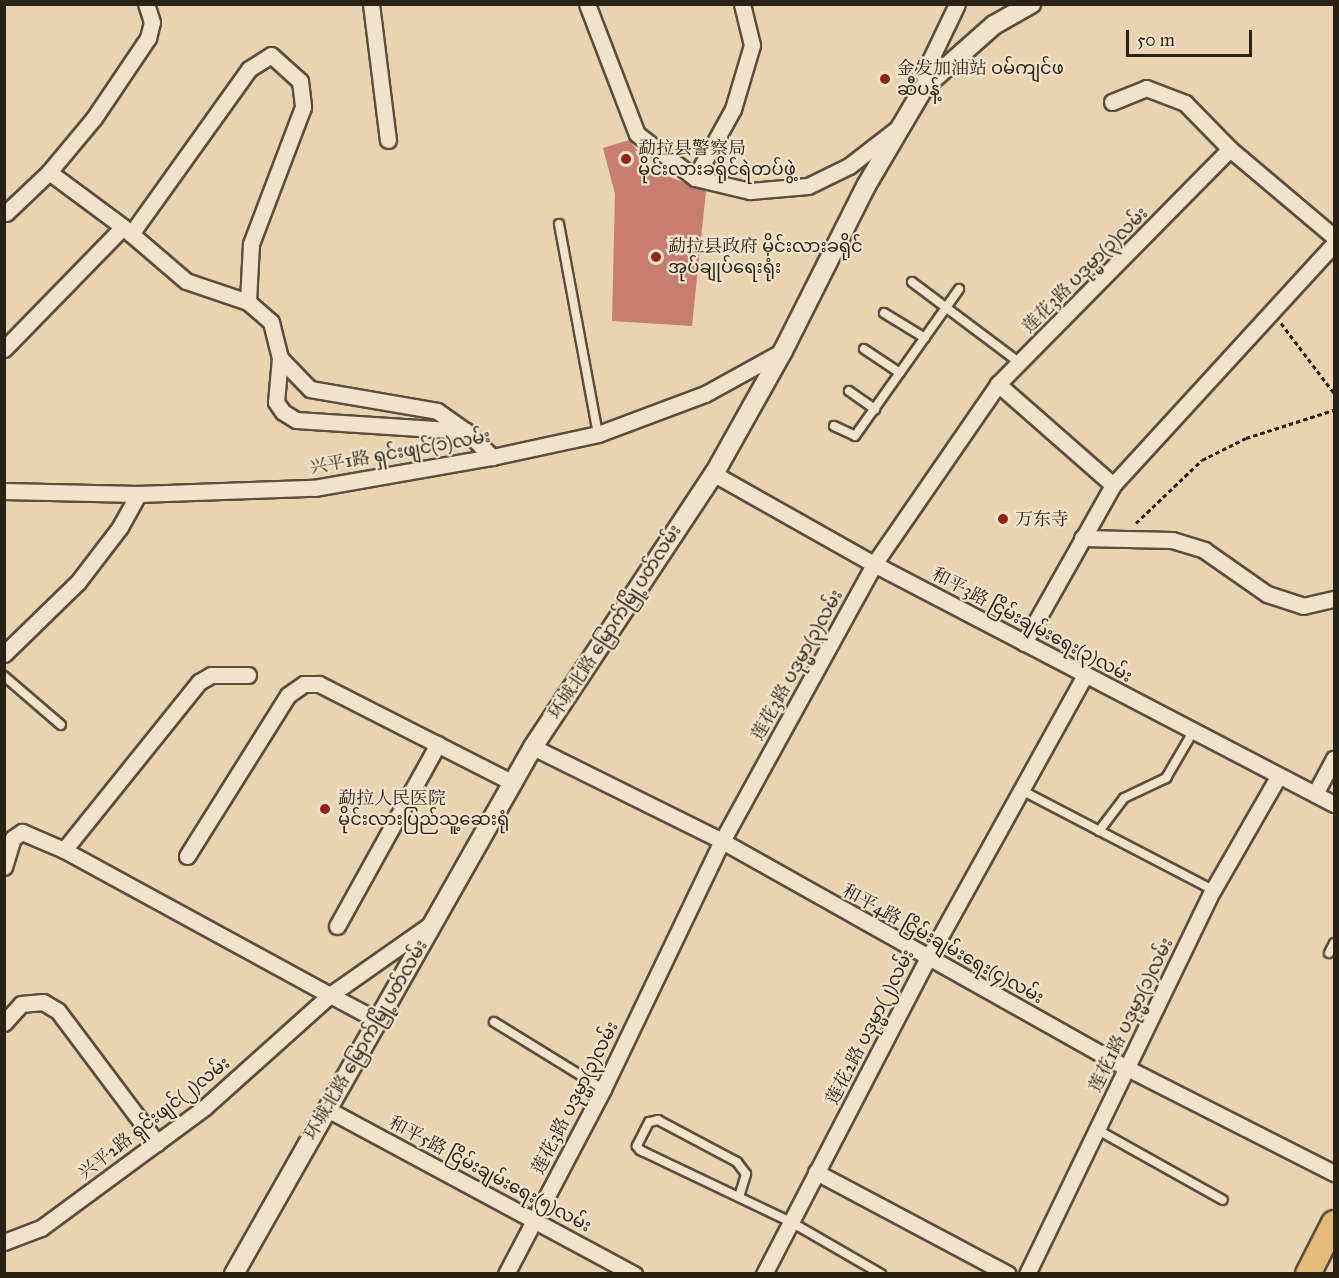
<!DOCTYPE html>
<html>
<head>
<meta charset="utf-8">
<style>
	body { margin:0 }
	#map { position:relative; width:1339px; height:1278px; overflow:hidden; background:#e9d3b0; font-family:"IM FELL Great Primer","Noto Serif SC","Noto Sans Myanmar",serif }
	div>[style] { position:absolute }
	.building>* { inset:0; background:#c87d71 }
	.path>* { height:3px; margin-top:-1.5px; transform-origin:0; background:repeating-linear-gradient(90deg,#2b2216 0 4.5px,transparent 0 7.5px) }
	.roads { filter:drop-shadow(2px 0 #5a4e3c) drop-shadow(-2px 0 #5a4e3c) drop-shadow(0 2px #5a4e3c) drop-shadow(0 -2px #5a4e3c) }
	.service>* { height:8px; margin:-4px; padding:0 4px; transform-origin:4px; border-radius:4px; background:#f1e2cc }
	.minor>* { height:15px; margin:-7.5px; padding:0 7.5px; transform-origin:7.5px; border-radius:7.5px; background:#f1e2cc }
	.tertiary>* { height:18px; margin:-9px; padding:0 9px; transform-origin:9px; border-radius:9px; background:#f1e2cc }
	.trunk>* { height:24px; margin:-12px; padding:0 12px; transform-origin:12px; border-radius:12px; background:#e4ba78 }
	.dots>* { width:16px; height:16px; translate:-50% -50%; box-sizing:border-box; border:3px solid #f1e2cc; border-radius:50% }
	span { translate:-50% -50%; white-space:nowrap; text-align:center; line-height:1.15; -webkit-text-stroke:4.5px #f1e2cc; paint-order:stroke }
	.poi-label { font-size:18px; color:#2b2216 }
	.left { translate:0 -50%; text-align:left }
	.street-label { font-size:18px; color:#2b2216 }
	.frame { position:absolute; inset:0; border:6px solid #2b2216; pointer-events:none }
	.scale { position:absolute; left:1126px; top:30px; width:126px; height:27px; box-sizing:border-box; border:3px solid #2b2216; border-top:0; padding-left:8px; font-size:18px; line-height:21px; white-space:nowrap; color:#2b2216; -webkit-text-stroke:4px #f1e2cc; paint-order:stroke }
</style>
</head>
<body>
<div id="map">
	<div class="building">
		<i style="clip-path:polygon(629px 140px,654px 171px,706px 191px,692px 326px,612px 321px,615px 194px,603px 148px)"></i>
	</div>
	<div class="path">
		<i style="left:1281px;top:323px;width:88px;rotate:52.9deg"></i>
		<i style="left:1136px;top:523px;width:91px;rotate:-43.7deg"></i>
		<i style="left:1202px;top:460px;width:49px;rotate:-26.6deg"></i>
		<i style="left:1246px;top:438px;width:92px;rotate:-17.7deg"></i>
	</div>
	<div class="roads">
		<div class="service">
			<i style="left:559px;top:224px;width:214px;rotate:79.5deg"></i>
			<i style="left:912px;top:282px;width:135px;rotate:36.9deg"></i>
			<i style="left:884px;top:313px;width:48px;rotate:31.4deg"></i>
			<i style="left:864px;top:349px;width:43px;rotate:33.7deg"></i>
			<i style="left:849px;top:391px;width:32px;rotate:35deg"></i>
			<i style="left:834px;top:426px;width:23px;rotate:25deg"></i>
			<i style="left:855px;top:436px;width:180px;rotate:-54.7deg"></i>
			<i style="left:4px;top:676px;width:75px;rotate:40.7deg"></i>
			<i style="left:1021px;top:790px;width:216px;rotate:27.5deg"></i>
			<i style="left:1099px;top:831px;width:41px;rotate:-52.9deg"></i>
			<i style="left:1124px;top:798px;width:47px;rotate:-25.5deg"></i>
			<i style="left:1166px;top:778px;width:53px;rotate:-59.6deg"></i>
			<i style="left:1329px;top:953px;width:11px;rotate:-63deg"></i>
			<i style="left:494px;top:1022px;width:128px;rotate:31.6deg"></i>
			<i style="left:1096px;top:1129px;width:145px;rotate:29.2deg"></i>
			<i style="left:739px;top:1197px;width:24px;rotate:-73deg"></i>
			<i style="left:746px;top:1174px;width:15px;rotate:-127deg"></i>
			<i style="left:737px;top:1162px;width:89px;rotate:-152deg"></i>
			<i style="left:658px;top:1120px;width:9px;rotate:167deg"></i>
			<i style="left:649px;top:1122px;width:27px;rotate:117deg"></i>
			<i style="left:637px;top:1146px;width:5px;rotate:53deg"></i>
			<i style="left:640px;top:1150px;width:4px;rotate:27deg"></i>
			<i style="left:644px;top:1152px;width:163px;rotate:25.5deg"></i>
			<i style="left:791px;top:1222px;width:104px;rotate:30deg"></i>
		</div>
		<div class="minor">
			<i style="left:371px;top:4px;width:137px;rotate:82.9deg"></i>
			<i style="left:587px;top:4px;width:139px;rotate:69deg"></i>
			<i style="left:637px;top:134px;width:73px;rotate:37.2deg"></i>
			<i style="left:695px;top:178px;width:57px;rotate:13.3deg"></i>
			<i style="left:750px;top:191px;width:58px;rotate:-4.9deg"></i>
			<i style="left:808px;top:186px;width:46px;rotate:-26deg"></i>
			<i style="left:849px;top:166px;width:62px;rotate:-37.8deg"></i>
			<i style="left:925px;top:86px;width:13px;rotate:-94deg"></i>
			<i style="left:924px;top:73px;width:76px;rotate:-64.4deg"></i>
			<i style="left:1112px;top:102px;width:37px;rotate:-22deg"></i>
			<i style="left:1146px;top:88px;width:42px;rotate:21deg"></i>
			<i style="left:1185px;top:103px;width:64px;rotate:45.6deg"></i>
			<i style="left:1230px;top:149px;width:136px;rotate:40.2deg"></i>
			<i style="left:49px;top:172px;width:92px;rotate:36.6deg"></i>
			<i style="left:695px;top:178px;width:79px;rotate:-61.2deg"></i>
			<i style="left:733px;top:109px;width:67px;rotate:-73.5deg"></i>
			<i style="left:752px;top:45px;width:42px;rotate:-103.7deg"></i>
			<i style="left:6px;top:213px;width:59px;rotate:-43.6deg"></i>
			<i style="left:49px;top:172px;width:70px;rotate:-50.2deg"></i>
			<i style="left:94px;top:118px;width:97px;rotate:-56deg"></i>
			<i style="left:148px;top:38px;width:16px;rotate:-76deg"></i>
			<i style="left:152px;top:22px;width:19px;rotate:-108deg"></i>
			<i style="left:131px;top:234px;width:203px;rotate:-54.4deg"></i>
			<i style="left:249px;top:69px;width:26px;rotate:-32deg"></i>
			<i style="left:271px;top:55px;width:39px;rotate:42deg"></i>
			<i style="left:300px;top:81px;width:26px;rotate:83deg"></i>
			<i style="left:303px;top:107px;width:147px;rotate:110.8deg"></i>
			<i style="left:251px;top:244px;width:58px;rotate:93deg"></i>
			<i style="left:4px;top:349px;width:170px;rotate:-45.7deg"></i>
			<i style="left:123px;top:227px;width:83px;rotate:40.6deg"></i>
			<i style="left:186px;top:281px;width:65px;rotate:18.7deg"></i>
			<i style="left:248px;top:302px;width:30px;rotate:41deg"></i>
			<i style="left:271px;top:322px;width:37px;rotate:76deg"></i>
			<i style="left:280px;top:358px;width:44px;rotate:95.2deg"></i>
			<i style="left:276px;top:402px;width:12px;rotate:55deg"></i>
			<i style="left:283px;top:412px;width:15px;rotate:32deg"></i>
			<i style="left:296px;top:420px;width:170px;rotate:3.7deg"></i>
			<i style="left:466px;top:431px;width:37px;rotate:45deg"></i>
			<i style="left:280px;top:358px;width:43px;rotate:45.9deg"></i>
			<i style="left:310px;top:389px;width:129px;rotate:9.8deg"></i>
			<i style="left:437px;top:411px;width:35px;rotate:35deg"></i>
			<i style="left:998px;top:384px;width:153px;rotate:41.3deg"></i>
			<i style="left:714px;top:474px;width:184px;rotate:29.4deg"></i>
			<i style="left:874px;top:564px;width:519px;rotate:27.55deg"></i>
			<i style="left:4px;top:491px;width:134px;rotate:1.3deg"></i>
			<i style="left:138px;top:494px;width:176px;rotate:-2deg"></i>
			<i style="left:314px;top:488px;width:181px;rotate:-9.9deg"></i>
			<i style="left:492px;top:457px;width:108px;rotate:-12.2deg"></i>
			<i style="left:598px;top:434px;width:114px;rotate:-20.5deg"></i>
			<i style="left:705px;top:394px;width:89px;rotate:-28.9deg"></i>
			<i style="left:1082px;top:538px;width:90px;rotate:1.3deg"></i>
			<i style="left:1172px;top:540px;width:34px;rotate:17deg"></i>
			<i style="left:1204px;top:550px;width:77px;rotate:34.9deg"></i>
			<i style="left:1267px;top:594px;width:38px;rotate:18deg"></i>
			<i style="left:1303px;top:606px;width:32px;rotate:-13deg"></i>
			<i style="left:1024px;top:643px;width:181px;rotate:-60.6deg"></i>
			<i style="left:1113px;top:485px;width:327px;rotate:-47.5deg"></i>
			<i style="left:4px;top:654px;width:103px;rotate:-44.2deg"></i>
			<i style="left:78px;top:582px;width:69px;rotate:-52.6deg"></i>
			<i style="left:120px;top:527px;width:38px;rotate:-61deg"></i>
			<i style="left:533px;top:747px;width:211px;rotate:26.4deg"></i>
			<i style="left:722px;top:841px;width:467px;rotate:29.3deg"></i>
			<i style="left:1129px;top:1069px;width:230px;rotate:26.9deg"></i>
			<i style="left:1315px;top:794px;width:40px;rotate:-62deg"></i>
			<i style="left:64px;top:850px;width:216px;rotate:-51.2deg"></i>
			<i style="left:199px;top:682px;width:14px;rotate:-30deg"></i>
			<i style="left:211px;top:675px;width:37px"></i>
			<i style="left:187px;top:856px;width:190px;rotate:-57.9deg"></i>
			<i style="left:288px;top:695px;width:19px;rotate:-35deg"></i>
			<i style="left:304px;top:684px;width:15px"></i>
			<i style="left:319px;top:684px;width:218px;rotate:27deg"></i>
			<i style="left:4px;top:867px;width:30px;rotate:-73deg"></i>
			<i style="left:13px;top:838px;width:11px;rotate:-34deg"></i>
			<i style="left:22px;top:832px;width:46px;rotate:23.2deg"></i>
			<i style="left:64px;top:850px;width:303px;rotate:28.6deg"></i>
			<i style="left:330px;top:995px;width:123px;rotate:-35.1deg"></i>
			<i style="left:337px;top:926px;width:208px;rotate:-61deg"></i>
			<i style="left:4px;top:1023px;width:25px;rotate:-48deg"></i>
			<i style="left:21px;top:1004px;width:22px;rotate:-5deg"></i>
			<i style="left:43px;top:1002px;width:17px;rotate:31deg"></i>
			<i style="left:58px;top:1011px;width:165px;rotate:53.1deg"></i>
			<i style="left:327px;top:1109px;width:349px;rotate:28.3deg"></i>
			<i style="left:816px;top:1172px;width:217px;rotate:28deg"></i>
			<i style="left:4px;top:1242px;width:40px;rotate:-21deg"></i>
			<i style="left:41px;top:1228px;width:204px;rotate:-36.4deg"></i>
			<i style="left:205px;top:1107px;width:168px;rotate:-41.9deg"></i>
			<i style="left:330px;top:995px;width:53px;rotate:28deg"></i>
			<i style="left:506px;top:1274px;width:209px;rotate:-62.3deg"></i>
			<i style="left:603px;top:1089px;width:275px;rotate:-64.4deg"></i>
			<i style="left:722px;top:841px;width:316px;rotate:-61.2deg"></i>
			<i style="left:874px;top:564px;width:219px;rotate:-55.4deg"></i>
			<i style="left:998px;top:384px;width:330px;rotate:-45.4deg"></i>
			<i style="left:764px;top:1274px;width:354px;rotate:-62.6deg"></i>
			<i style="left:927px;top:960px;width:326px;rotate:-61deg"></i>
			<i style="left:1027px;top:1274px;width:427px;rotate:-64.2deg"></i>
			<i style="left:1213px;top:890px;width:130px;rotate:-60.1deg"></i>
		</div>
		<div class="tertiary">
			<i style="left:234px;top:1274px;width:606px;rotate:-60.43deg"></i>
			<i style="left:533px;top:747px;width:328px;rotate:-56.5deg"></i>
			<i style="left:714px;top:474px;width:141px;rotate:-60.7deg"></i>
			<i style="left:783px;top:351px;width:185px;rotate:-63.3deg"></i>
			<i style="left:866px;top:186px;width:116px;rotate:-59.5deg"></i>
			<i style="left:925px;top:86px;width:92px;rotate:-41.5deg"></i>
			<i style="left:994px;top:25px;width:43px;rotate:-29.6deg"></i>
		</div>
		<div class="trunk">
			<i style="left:1308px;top:1274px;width:57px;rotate:-63deg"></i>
		</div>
	</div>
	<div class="dots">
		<i style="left:885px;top:79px;background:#8f2418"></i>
		<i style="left:626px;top:159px;background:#8f2418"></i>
		<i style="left:656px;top:257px;background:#8f2418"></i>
		<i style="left:1003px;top:519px;background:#8f2418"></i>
		<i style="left:325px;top:809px;background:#8f2418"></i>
	</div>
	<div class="poi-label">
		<span class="left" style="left:897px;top:79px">金发加油站 ဝမ်ကျင်ဖ<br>ဆီပန့်</span>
		<span class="left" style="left:638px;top:159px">勐拉县警察局<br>မိုင်းလားခရိုင်ရဲတပ်ဖွဲ့</span>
		<span class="left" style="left:668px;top:257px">勐拉县政府 မိုင်းလားခရိုင်<br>အုပ်ချုပ်ရေးရုံး</span>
		<span class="left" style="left:1015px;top:519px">万东寺</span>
		<span class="left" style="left:338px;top:809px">勐拉人民医院<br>မိုင်းလားပြည်သူ့ဆေးရုံ</span>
	</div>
	<div class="street-label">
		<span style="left:1085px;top:270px;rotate:-45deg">莲花3路 ပဒုမ္မာ(၃)လမ်း</span>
		<span style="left:400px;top:452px;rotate:-10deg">兴平1路 ရှင်းဖျင်(၁)လမ်း</span>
		<span style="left:615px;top:622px;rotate:-57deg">环城北路 မြောက်မြို့ပတ်လမ်း</span>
		<span style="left:1032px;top:625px;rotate:28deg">和平3路 ငြိမ်းချမ်းရေး(၃)လမ်း</span>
		<span style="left:797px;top:665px;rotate:-61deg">莲花3路 ပဒုမ္မာ(၃)လမ်း</span>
		<span style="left:943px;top:944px;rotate:29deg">和平4路 ငြိမ်းချမ်းရေး(၄)လမ်း</span>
		<span style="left:1131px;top:1015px;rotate:-64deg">莲花1路 ပဒုမ္မာ(၁)လမ်း</span>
		<span style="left:870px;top:1027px;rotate:-63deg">莲花2路 ပဒုမ္မာ(၂)လမ်း</span>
		<span style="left:366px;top:1040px;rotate:-60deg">环城北路 မြောက်မြို့ပတ်လမ်း</span>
		<span style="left:575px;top:1098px;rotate:-63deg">莲花3路 ပဒုမ္မာ(၃)လမ်း</span>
		<span style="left:154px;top:1118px;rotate:-38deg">兴平2路 ရှင်းဖျင်(၂)လမ်း</span>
		<span style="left:490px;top:1174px;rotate:28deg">和平5路 ငြိမ်းချမ်းရေး(၅)လမ်း</span>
	</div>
	<div class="frame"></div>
	<div class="scale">50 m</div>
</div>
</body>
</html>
